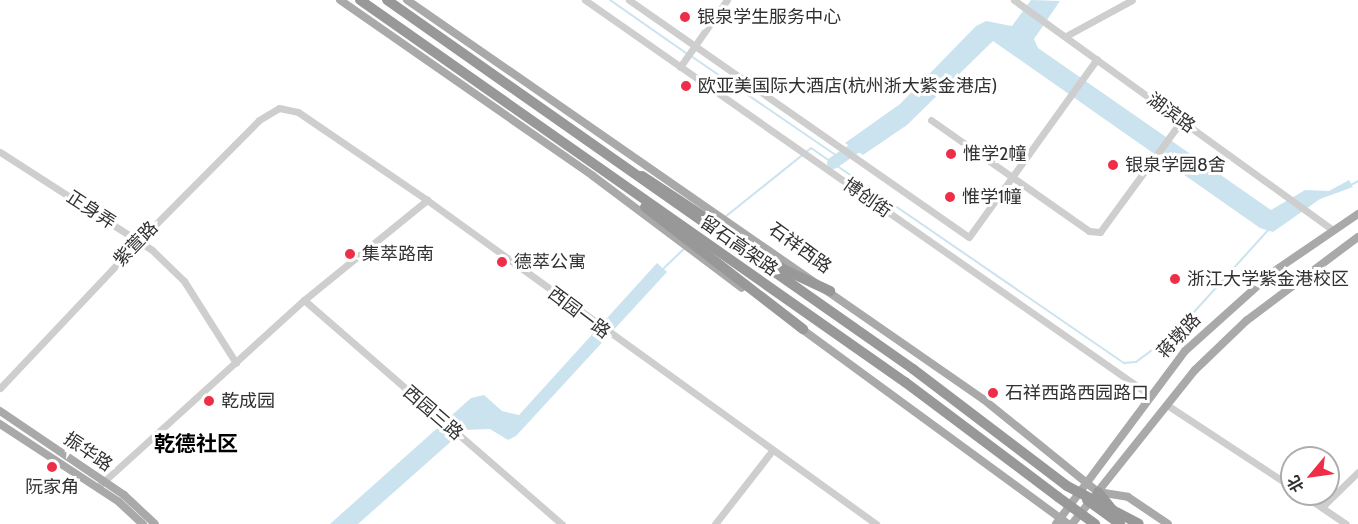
<!DOCTYPE html>
<html>
<head>
<meta charset="utf-8">
<style>
	body { margin:0 }
	#map { position:relative; width:1358px; height:524px; overflow:hidden; background:#fff; font-family:Cabin,"Noto Sans SC",sans-serif }
	div>[style] { position:absolute }
	.water>* { inset:0; background:#cbe3ef }
	.stream>* { height:2px; margin:-1px; padding:0 1px; transform-origin:1px; border-radius:1px; background:#cbe3ef }
	.river>* { height:12px; margin:-6px; padding:0 6px; transform-origin:6px; border-radius:6px; background:#cbe3ef }
	.minor>* { height:7px; margin:-3.5px; padding:0 3.5px; transform-origin:3.5px; border-radius:3.5px; background:#cecece }
	.major>* { height:8px; margin:-4px; padding:0 4px; transform-origin:4px; border-radius:4px; background:#a9a9a9 }
	.highway>* { height:10px; margin:-5px; padding:0 5px; transform-origin:5px; border-radius:5px; background:#989898 }
	.highway-bridge>* { height:10px; margin:-5px; padding:0 5px; transform-origin:5px; border-radius:5px; background:#989898 }
	.dots>* { width:16px; height:16px; translate:-50% -50%; box-sizing:border-box; border:3px solid #fff; border-radius:50% }
	span { translate:-50% -50%; white-space:nowrap; text-align:center; line-height:1.15; -webkit-text-stroke:6px #fff; paint-order:stroke }
	.poi-label { font-size:18px; color:#313131 }
	.left { translate:0 -50%; text-align:left }
	.street-label { font-size:18px; color:#313131 }
	.quarter-label { font-size:21px; color:#000; font-weight:700 }
	.north { position:absolute; left:1280px; top:446px; width:60px; height:60px; box-sizing:border-box; background:#fff; border:2px solid #adadad; border-radius:50%; rotate:241deg; font-size:16px; font-weight:700; line-height:24px; text-align:center; color:#313131 }
	.north::after { content:''; display:block; margin:auto; width:21px; height:27px; background:#ee2e48; clip-path:polygon(50% 0,100% 100%,50% 72%,0 100%) }
</style>
</head>
<body>
<div id="map">
	<div class="water">
		<i style="clip-path:polygon(1031px 0,1060px 1px,1034px 39px,1038px 48px,1271px 210px,1305px 190px,1329px 191px,1349px 180px,1353px 187px,1320px 199px,1273px 232px,1260px 228px,993px 41px,907px 125px,863px 155px,845px 143px,900px 104px,976px 26px,986px 21px,1012px 26px)"></i>
		<i style="clip-path:polygon(657px 263px,667px 272px,516px 436px,508px 440px,490px 429px,464px 430px,358px 524px,330px 524px,471px 398px,484px 395px,502px 411px,519px 415px)"></i>
	</div>
	<div class="stream">
		<i style="left:610px;top:0;width:93px;rotate:34.9deg"></i>
		<i style="left:691px;top:56px;width:181px;rotate:34.4deg"></i>
		<i style="left:1349px;top:186px;width:10px;rotate:-29deg"></i>
		<i style="left:725px;top:217px;width:110px;rotate:-38.7deg"></i>
		<i style="left:811px;top:148px;width:380px;rotate:34.5deg"></i>
		<i style="left:1124px;top:363px;width:12px;rotate:-5deg"></i>
		<i style="left:1136px;top:362px;width:50px;rotate:-36.9deg"></i>
		<i style="left:1176px;top:332px;width:140px;rotate:-47.9deg"></i>
		<i style="left:663px;top:269px;width:30px;rotate:-44deg"></i>
	</div>
	<div class="river">
		<i style="left:833px;top:163px;width:41px;rotate:-34.1deg"></i>
	</div>
	<div class="minor">
		<i style="left:585px;top:0;width:689px;rotate:34.96deg"></i>
		<i style="left:629px;top:0;width:414px;rotate:34.9deg"></i>
		<i style="left:969px;top:237px;width:219px;rotate:-54.3deg"></i>
		<i style="left:1014px;top:0;width:392px;rotate:35.8deg"></i>
		<i style="left:1066px;top:36px;width:75px;rotate:-28.6deg"></i>
		<i style="left:680px;top:67px;width:82px;rotate:-55deg"></i>
		<i style="left:931px;top:120px;width:193px;rotate:35.1deg"></i>
		<i style="left:1089px;top:231px;width:11px;rotate:5deg"></i>
		<i style="left:1100px;top:232px;width:139px;rotate:-53.8deg"></i>
		<i style="left:0;top:152px;width:181px;rotate:32.8deg"></i>
		<i style="left:152px;top:250px;width:45px;rotate:44.1deg"></i>
		<i style="left:184px;top:281px;width:97px;rotate:57.6deg"></i>
		<i style="left:304px;top:300px;width:342px;rotate:41deg"></i>
		<i style="left:0;top:388px;width:202px;rotate:-46.6deg"></i>
		<i style="left:139px;top:241px;width:170px;rotate:-45.2deg"></i>
		<i style="left:259px;top:120px;width:23px;rotate:-31deg"></i>
		<i style="left:279px;top:108px;width:19px;rotate:12deg"></i>
		<i style="left:298px;top:112px;width:156px;rotate:34.3deg"></i>
		<i style="left:427px;top:200px;width:554px;rotate:35.81deg"></i>
		<i style="left:1167px;top:405px;width:149px;rotate:33.3deg"></i>
		<i style="left:101px;top:484px;width:274px;rotate:-42.2deg"></i>
		<i style="left:304px;top:300px;width:159px;rotate:-39.1deg"></i>
		<i style="left:1302px;top:494px;width:53px;rotate:34.3deg"></i>
		<i style="left:1322px;top:507px;width:50px;rotate:-44.2deg"></i>
		<i style="left:715px;top:524px;width:91px;rotate:-52.1deg"></i>
	</div>
	<div class="major">
		<i style="left:340px;top:0;width:308px;rotate:34.8deg"></i>
		<i style="left:593px;top:176px;width:186px;rotate:36.9deg"></i>
		<i style="left:407px;top:0;width:701px;rotate:34.71deg"></i>
		<i style="left:983px;top:399px;width:148px;rotate:39deg"></i>
		<i style="left:1098px;top:492px;width:30px;rotate:9deg"></i>
		<i style="left:1128px;top:497px;width:48px;rotate:34deg"></i>
		<i style="left:799px;top:327px;width:333px;rotate:36.2deg"></i>
		<i style="left:0;top:411px;width:150px;rotate:34.1deg"></i>
		<i style="left:124px;top:495px;width:42px;rotate:43.1deg"></i>
		<i style="left:0;top:424px;width:142px;rotate:33.2deg"></i>
		<i style="left:119px;top:502px;width:33px;rotate:43deg"></i>
		<i style="left:1056px;top:524px;width:216px;rotate:-53.3deg"></i>
		<i style="left:1185px;top:351px;width:118px;rotate:-41.9deg"></i>
		<i style="left:1273px;top:272px;width:103px;rotate:-34.3deg"></i>
		<i style="left:1072px;top:524px;width:197px;rotate:-51.4deg"></i>
		<i style="left:1195px;top:370px;width:71px;rotate:-43.9deg"></i>
		<i style="left:1246px;top:321px;width:140px;rotate:-36.9deg"></i>
	</div>
	<div class="highway">
		<i style="left:360px;top:0;width:666px;rotate:35.03deg"></i>
		<i style="left:905px;top:382px;width:191px;rotate:36.9deg"></i>
		<i style="left:387px;top:0;width:643px;rotate:35.05deg"></i>
		<i style="left:913px;top:369px;width:193px;rotate:37.2deg"></i>
		<i style="left:642px;top:176px;width:171px;rotate:33.3deg"></i>
		<i style="left:785px;top:270px;width:50px;rotate:25deg"></i>
		<i style="left:645px;top:207px;width:200px;rotate:37.7deg"></i>
		<i style="left:1098px;top:492px;width:22px;rotate:51deg"></i>
	</div>
	<div class="highway-bridge">
		<i style="left:1067px;top:486px;width:81px;rotate:27.8deg"></i>
		<i style="left:1058px;top:497px;width:46px;rotate:36.1deg"></i>
		<i style="left:1087px;top:500px;width:41px;rotate:36deg"></i>
	</div>
	<div class="dots">
		<i style="left:685px;top:17px;background:#ee2e48"></i>
		<i style="left:686px;top:86px;background:#ee2e48"></i>
		<i style="left:951px;top:154px;background:#ee2e48"></i>
		<i style="left:1113px;top:165px;background:#ee2e48"></i>
		<i style="left:950px;top:197px;background:#ee2e48"></i>
		<i style="left:350px;top:254px;background:#ee2e48"></i>
		<i style="left:502px;top:262px;background:#ee2e48"></i>
		<i style="left:1175px;top:279px;background:#ee2e48"></i>
		<i style="left:993px;top:393px;background:#ee2e48"></i>
		<i style="left:209px;top:401px;background:#ee2e48"></i>
		<i style="left:52px;top:467px;background:#ee2e48"></i>
	</div>
	<div class="poi-label">
		<span class="left" style="left:697px;top:17px">银泉学生服务中心</span>
		<span class="left" style="left:698px;top:86px">欧亚美国际大酒店(杭州浙大紫金港店)</span>
		<span class="left" style="left:963px;top:154px">惟学2幢</span>
		<span class="left" style="left:1125px;top:165px">银泉学园8舍</span>
		<span class="left" style="left:962px;top:197px">惟学1幢</span>
		<span class="left" style="left:362px;top:254px">集萃路南</span>
		<span class="left" style="left:514px;top:262px">德萃公寓</span>
		<span class="left" style="left:1187px;top:279px">浙江大学紫金港校区</span>
		<span class="left" style="left:1005px;top:393px">石祥西路西园路口</span>
		<span class="left" style="left:221px;top:401px">乾成园</span>
		<span style="left:52px;top:487px">阮家角</span>
	</div>
	<div class="street-label">
		<span style="left:1171px;top:113px;rotate:36deg">湖滨路</span>
		<span style="left:867px;top:198px;rotate:35deg">博创街</span>
		<span style="left:91px;top:210px;rotate:33deg">正身弄</span>
		<span style="left:136px;top:244px;rotate:-46deg">紫萱路</span>
		<span style="left:739px;top:246px;rotate:35deg">留石高架路</span>
		<span style="left:800px;top:248px;rotate:36deg">石祥西路</span>
		<span style="left:579px;top:313px;rotate:37deg">西园一路</span>
		<span style="left:1179px;top:336px;rotate:-47deg">蒋墩路</span>
		<span style="left:433px;top:413px;rotate:41deg">西园三路</span>
		<span style="left:88px;top:452px;rotate:34deg">振华路</span>
	</div>
	<div class="quarter-label">
		<span style="left:196px;top:444px">乾德社区</span>
	</div>
	<div class="north">北</div>
</div>
</body>
</html>
